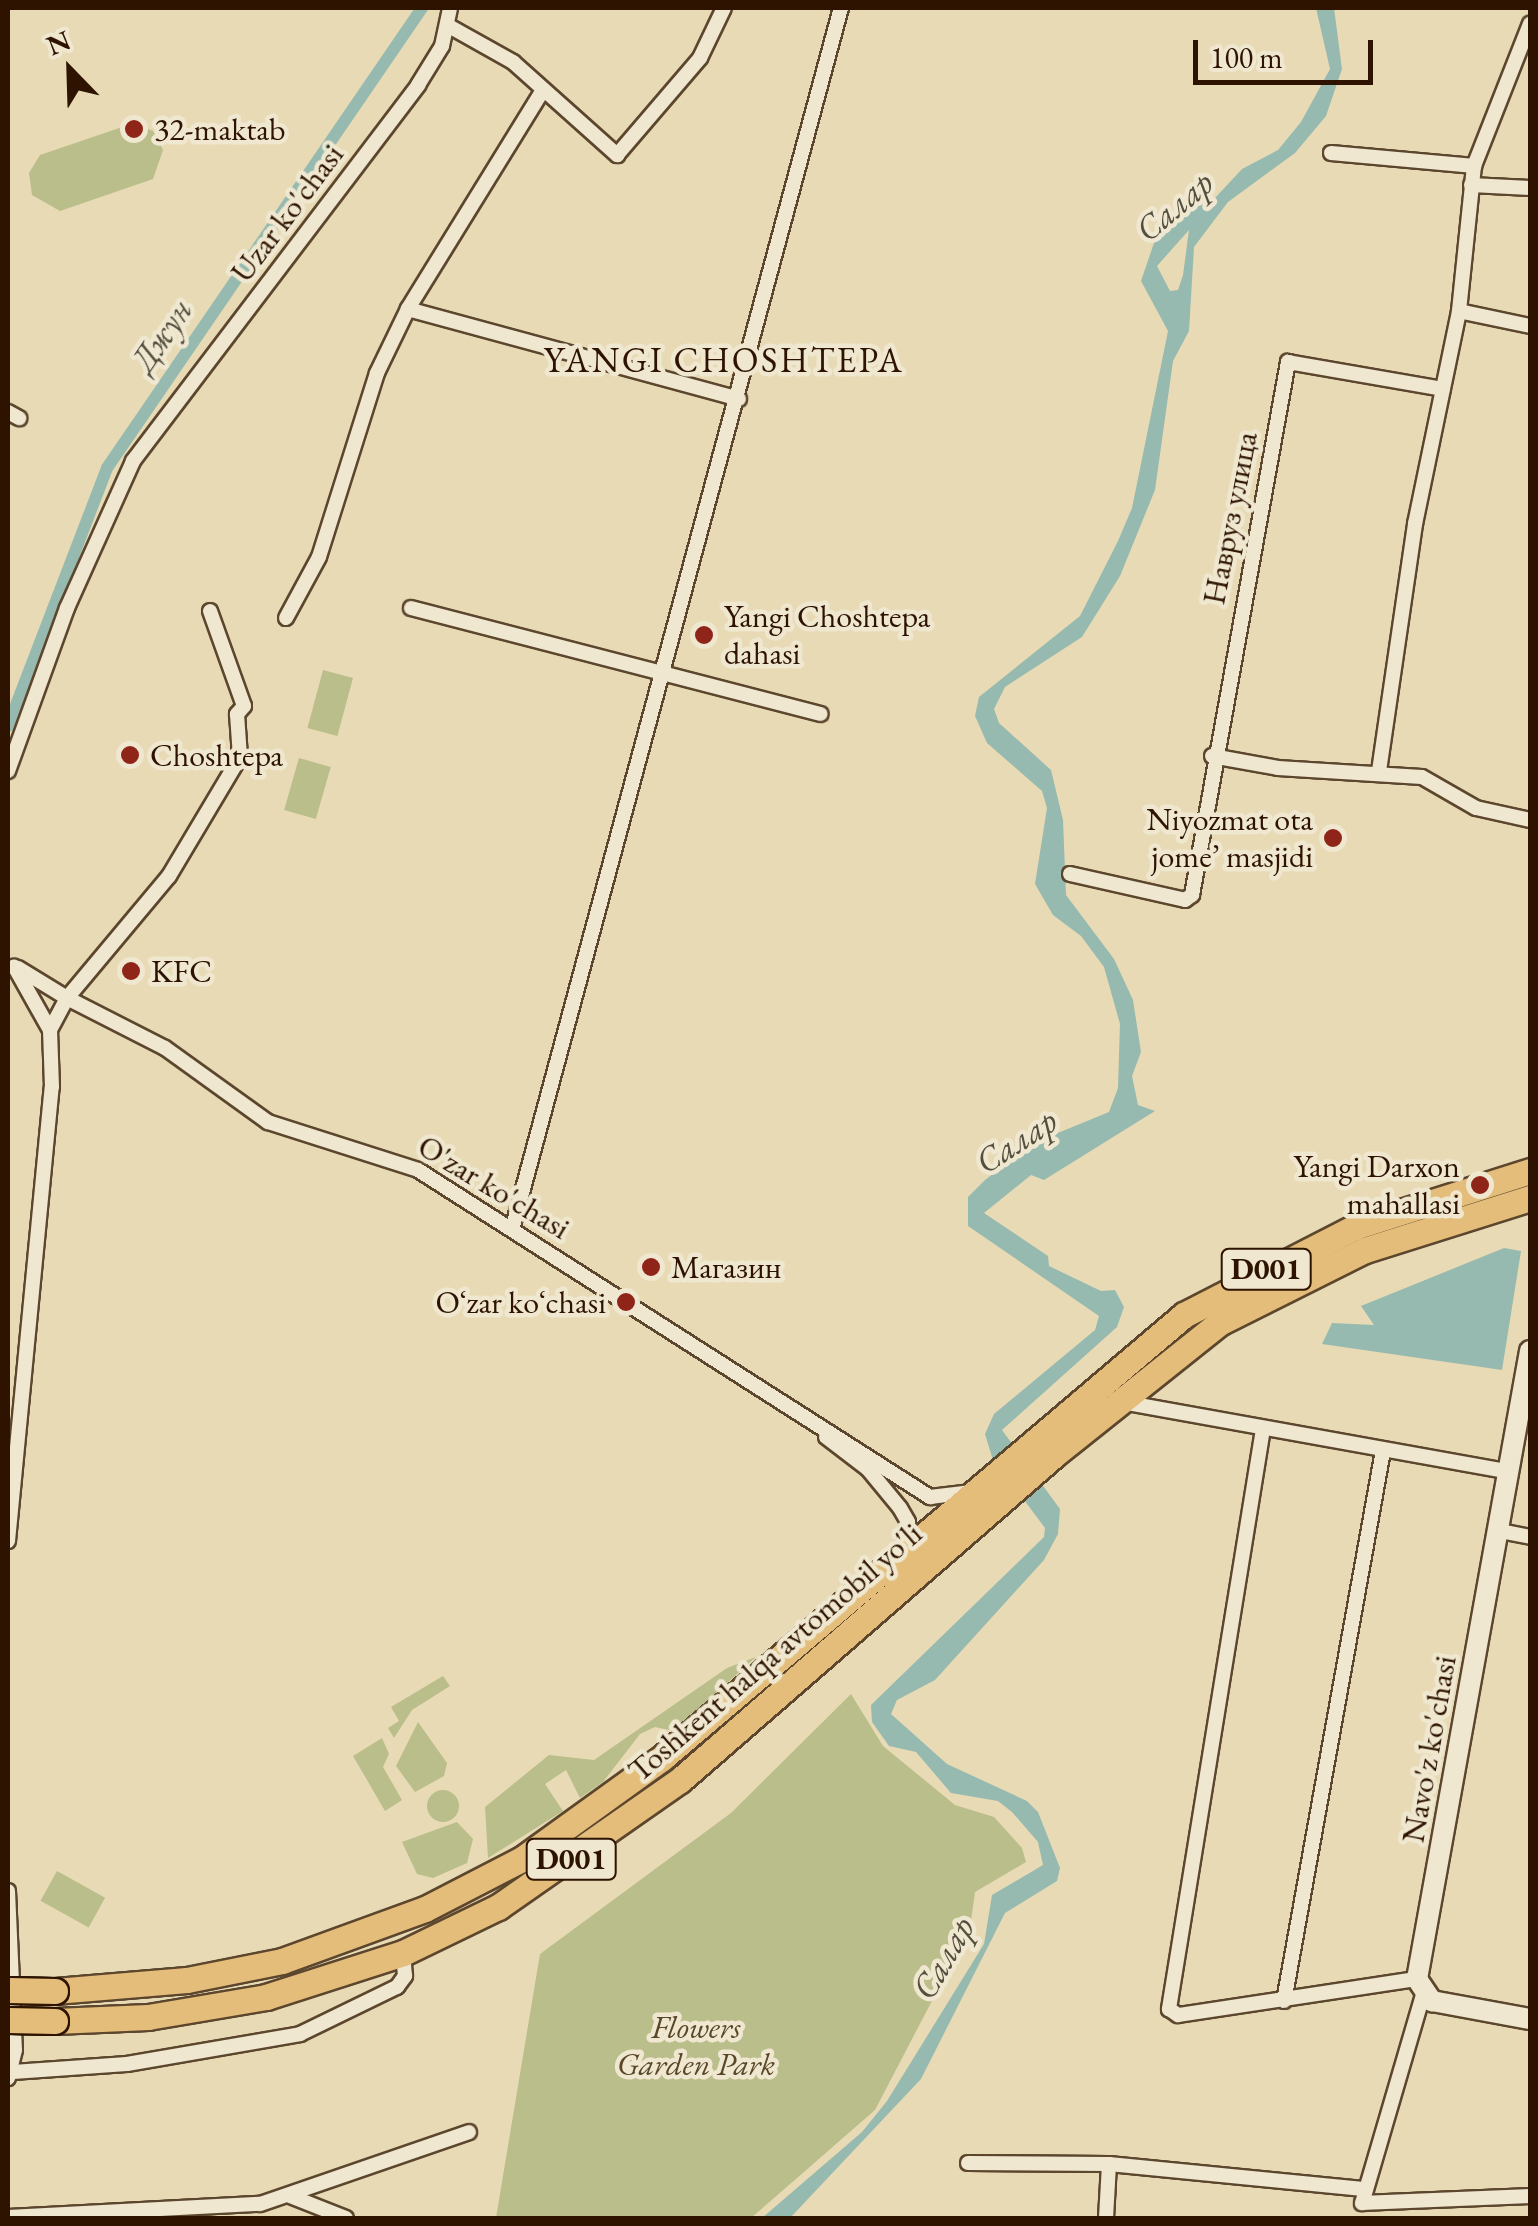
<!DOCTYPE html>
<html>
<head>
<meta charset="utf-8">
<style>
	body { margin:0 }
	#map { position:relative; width:1538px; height:2226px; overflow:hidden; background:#e7dab5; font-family:"EB Garamond",serif }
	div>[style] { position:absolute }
	.green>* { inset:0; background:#babe8a; transform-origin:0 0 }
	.round { border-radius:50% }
	.water>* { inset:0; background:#97bab0 }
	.canal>* { height:12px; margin:-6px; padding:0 6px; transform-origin:6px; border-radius:6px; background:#97bab0 }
	.roads { filter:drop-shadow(2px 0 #5c462d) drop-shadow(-2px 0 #5c462d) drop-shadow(0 2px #5c462d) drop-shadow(0 -2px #5c462d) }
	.street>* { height:14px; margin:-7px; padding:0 7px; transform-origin:7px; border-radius:7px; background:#efe7cf }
	.secondary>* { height:20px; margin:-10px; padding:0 10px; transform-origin:10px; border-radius:10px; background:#efe7cf }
	.highway>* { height:25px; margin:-12.5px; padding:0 12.5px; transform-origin:12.5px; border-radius:12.5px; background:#e4bd7a }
	.bridges { filter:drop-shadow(2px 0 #2e1400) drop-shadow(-2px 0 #2e1400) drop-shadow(0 2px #2e1400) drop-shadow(0 -2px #2e1400) }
	.highway-bridge>* { height:25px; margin:-12.5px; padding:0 12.5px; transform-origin:12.5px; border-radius:12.5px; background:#e4bd7a }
	.dots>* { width:28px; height:28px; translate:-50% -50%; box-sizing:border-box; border:5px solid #efe7cf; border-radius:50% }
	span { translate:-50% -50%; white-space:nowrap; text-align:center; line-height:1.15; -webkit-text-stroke:9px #efe7cf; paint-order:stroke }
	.shield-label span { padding:2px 8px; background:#efe7cf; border:2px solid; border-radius:8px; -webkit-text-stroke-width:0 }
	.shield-label { font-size:30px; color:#2e1400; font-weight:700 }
	.poi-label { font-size:32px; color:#2e1400 }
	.left { translate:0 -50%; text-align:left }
	.right { translate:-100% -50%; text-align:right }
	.street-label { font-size:32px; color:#2e1400 }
	.park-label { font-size:32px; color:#584729; font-style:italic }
	.water-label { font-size:35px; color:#534e3e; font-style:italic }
	.neighbourhood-label { font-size:35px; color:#2e1400; letter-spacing:2.5px }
	.frame { position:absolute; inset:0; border:10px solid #2e1400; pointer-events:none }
	.north { position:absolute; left:20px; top:20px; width:100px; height:100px; -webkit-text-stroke:8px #efe7cf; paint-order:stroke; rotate:337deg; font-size:28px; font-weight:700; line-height:40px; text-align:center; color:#2e1400 }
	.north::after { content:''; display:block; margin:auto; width:35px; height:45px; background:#2e1400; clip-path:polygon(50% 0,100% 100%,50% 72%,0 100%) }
	.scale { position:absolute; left:1193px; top:40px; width:180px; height:45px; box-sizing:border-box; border:5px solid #2e1400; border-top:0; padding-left:12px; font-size:30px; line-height:35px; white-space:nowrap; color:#2e1400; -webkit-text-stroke:8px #efe7cf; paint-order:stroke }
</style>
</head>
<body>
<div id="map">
	<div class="green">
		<i style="clip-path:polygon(134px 123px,153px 131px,163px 150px,153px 179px,60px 211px,32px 195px,29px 173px,40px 155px)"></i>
		<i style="left:323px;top:670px;width:31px;height:60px;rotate:15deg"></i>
		<i style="left:299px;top:758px;width:33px;height:54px;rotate:16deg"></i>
		<i style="clip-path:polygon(756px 1657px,674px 1731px,655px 1727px,640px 1734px,603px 1782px,580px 1798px,566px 1770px,545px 1784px,563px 1811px,488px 1858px,485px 1807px,549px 1755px,594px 1760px,727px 1668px)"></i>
		<i style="clip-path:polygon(443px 1676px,450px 1686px,412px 1710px,394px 1738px,388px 1728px,399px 1721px,391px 1707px)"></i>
		<i style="clip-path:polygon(851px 1694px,883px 1746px,955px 1805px,994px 1817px,1022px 1848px,1026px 1862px,975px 1892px,970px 1928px,875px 2110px,751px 2218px,496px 2218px,540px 1954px,731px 1813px)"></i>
		<i style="clip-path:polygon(418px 1722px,447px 1763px,444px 1776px,415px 1792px,396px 1766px)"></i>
		<i style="clip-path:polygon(382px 1738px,389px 1754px,383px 1767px,402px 1800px,385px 1811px,353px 1756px)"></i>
		<i class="round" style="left:427px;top:1790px;width:32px;height:32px"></i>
		<i style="clip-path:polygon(457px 1822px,473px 1839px,467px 1863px,433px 1878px,417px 1874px,402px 1842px)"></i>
		<i style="left:57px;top:1871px;width:55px;height:34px;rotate:29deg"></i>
	</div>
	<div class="water">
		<i style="clip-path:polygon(evenodd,1316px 8px,1334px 8px,1342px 69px,1326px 116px,1295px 153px,1228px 202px,1194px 247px,1189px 331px,1173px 361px,1155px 490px,1120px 576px,1082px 637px,1005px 687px,994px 709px,999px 723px,1051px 770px,1063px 820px,1066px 895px,1114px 959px,1133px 1000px,1141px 1052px,1132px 1076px,1138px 1105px,1155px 1111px,1044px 1180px,1031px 1175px,984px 1213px,1048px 1256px,1049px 1266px,1101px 1291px,1115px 1290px,1124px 1307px,1117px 1327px,1002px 1430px,1060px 1509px,1058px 1534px,1044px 1560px,935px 1680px,897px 1700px,891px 1714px,947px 1764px,1027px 1801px,1038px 1812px,1060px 1868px,1057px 1881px,1005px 1913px,921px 2079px,790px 2218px,762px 2218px,862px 2132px,887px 2101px,984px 1944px,992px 1895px,1043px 1865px,1038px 1842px,1012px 1812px,998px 1801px,951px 1793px,916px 1752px,889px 1746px,872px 1722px,871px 1705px,1044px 1537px,1045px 1528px,992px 1457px,985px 1434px,994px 1414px,1095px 1330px,1099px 1316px,968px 1226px,968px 1197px,985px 1180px,1031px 1144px,1109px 1112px,1118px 1088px,1120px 1024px,1104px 967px,1081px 936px,1053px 915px,1035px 884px,1047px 808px,1042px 791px,987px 743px,975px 716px,979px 697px,1080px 616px,1118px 541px,1132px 508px,1168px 331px,1141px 281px,1156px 237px,1173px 217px,1215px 198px,1242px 169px,1278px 150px,1301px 122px,1330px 69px,1316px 8px,1189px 230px,1183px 275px,1178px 290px,1170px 291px,1157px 266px,1189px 230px)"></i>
		<i style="clip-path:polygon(1504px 1248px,1521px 1251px,1502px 1370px,1322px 1344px,1332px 1323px,1374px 1325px,1361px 1306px)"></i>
	</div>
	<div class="canal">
		<i style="left:8px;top:726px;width:276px;rotate:-69deg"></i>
		<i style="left:107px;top:468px;width:558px;rotate:-55.6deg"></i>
	</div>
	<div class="roads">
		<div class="street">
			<i style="left:447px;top:25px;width:76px;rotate:29.3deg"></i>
			<i style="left:513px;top:62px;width:140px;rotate:41.8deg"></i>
			<i style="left:617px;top:155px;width:128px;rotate:-49.4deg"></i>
			<i style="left:700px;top:58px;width:55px;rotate:-64.4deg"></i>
			<i style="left:543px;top:90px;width:257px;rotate:121.7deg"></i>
			<i style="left:408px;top:309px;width:343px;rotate:15.2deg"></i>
			<i style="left:1331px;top:153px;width:144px;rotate:5.2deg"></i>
			<i style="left:1471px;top:185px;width:59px;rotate:2.9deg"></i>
			<i style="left:1459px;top:311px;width:73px;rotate:11.9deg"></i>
			<i style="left:8px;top:412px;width:13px;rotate:29deg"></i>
			<i style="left:411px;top:608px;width:423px;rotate:14.5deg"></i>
			<i style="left:210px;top:611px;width:101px;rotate:70.3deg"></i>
			<i style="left:244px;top:706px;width:11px;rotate:131deg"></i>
			<i style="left:237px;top:714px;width:43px;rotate:86deg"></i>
			<i style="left:240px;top:757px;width:139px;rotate:120.8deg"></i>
			<i style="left:169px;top:876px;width:159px;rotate:129.9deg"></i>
			<i style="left:67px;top:998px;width:110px;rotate:27deg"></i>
			<i style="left:165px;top:1048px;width:127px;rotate:35.7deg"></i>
			<i style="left:268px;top:1122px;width:157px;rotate:17.7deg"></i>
			<i style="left:418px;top:1170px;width:608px;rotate:32.57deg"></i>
			<i style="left:930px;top:1497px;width:38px;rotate:-7deg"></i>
			<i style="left:286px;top:618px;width:69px;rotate:-61.6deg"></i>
			<i style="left:319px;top:557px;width:193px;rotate:-72.5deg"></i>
			<i style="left:377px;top:373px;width:71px;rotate:-64.2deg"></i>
			<i style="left:1212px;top:756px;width:67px;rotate:10.3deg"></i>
			<i style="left:1278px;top:768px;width:144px;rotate:3.6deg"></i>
			<i style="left:1422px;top:777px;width:62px;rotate:29.9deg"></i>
			<i style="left:1476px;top:808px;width:55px;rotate:12.5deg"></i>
			<i style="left:8px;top:771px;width:173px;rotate:-70.1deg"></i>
			<i style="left:67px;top:608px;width:161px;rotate:-65.8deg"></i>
			<i style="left:133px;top:461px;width:472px;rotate:-52.8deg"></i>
			<i style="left:418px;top:85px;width:46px;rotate:-58.4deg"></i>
			<i style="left:442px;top:46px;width:39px;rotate:-78deg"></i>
			<i style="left:1379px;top:771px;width:250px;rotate:-81.7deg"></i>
			<i style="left:1415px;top:524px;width:217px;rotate:-78.3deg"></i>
			<i style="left:1459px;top:311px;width:146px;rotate:-84.1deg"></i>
			<i style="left:1474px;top:166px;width:153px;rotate:-68.5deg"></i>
			<i style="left:1070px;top:874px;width:118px;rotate:12.7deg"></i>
			<i style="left:1185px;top:900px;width:9px;rotate:-36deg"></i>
			<i style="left:1192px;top:895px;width:542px;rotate:-79.79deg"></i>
			<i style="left:1288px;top:362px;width:157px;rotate:9.9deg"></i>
			<i style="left:18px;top:968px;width:57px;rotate:31.5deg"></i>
			<i style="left:67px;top:998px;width:36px;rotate:118deg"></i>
			<i style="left:513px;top:1226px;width:1261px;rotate:-74.93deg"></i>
			<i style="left:1122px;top:1402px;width:394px;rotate:10.2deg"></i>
			<i style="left:1263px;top:1429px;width:588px;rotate:99.21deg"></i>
			<i style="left:1169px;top:2009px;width:11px;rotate:34deg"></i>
			<i style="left:1178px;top:2015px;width:242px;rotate:-8.6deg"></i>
			<i style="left:826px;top:1437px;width:53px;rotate:37.3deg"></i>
			<i style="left:868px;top:1469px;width:50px;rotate:50.6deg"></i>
			<i style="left:900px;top:1508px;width:16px;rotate:60deg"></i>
			<i style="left:908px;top:1522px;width:30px;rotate:102deg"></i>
			<i style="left:1500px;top:1531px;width:31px;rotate:11deg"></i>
			<i style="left:8px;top:1541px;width:456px;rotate:-84.5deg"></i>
			<i style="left:52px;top:1087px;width:57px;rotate:-92deg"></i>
			<i style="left:50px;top:1030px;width:73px;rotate:-119.4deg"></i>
			<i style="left:8px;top:1891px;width:159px;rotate:87.5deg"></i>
			<i style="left:15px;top:2050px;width:29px;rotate:104deg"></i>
			<i style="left:1423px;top:1995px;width:217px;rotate:106.3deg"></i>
			<i style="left:1362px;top:2203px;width:168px;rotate:-2.4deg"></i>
			<i style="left:1284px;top:2001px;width:559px;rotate:-79.8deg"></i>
			<i style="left:13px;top:2072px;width:114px;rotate:-4deg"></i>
			<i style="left:127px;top:2064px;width:176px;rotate:-9.8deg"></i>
			<i style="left:300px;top:2034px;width:108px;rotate:-25.9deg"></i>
			<i style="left:397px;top:1987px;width:14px;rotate:-54deg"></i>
			<i style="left:405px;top:1976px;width:23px;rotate:-95deg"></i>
			<i style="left:968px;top:2163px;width:141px;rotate:0.4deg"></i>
			<i style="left:1109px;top:2164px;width:258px;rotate:5.6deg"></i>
			<i style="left:290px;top:2196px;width:60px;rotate:21.4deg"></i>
			<i style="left:8px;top:2217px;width:252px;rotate:-3deg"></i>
			<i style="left:260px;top:2204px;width:221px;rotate:-19deg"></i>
			<i style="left:1106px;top:2218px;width:54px;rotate:-86.8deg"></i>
		</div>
		<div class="secondary">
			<i style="left:1530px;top:1351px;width:638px;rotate:100.2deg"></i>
			<i style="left:1417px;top:1979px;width:27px;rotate:56deg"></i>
			<i style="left:1432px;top:2001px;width:100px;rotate:10.4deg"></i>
		</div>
		<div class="highway">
			<i style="left:55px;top:1991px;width:132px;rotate:-4.8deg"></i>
			<i style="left:187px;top:1980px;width:97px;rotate:-11.3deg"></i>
			<i style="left:282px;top:1961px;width:152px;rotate:-20deg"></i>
			<i style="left:425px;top:1909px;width:109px;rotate:-27.3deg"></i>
			<i style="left:522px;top:1859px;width:173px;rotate:-35.8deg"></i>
			<i style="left:662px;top:1758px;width:685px;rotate:-40.32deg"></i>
			<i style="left:1184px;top:1315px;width:195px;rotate:-27.2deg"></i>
			<i style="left:1357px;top:1226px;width:182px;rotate:-17.6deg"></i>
			<i style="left:55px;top:2021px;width:93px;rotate:-2.5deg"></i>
			<i style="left:148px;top:2017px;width:120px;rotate:-9.6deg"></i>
			<i style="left:266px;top:1997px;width:144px;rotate:-17.8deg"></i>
			<i style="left:403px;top:1953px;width:106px;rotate:-25.8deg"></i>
			<i style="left:498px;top:1907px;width:222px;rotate:-34.9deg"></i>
			<i style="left:680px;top:1780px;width:497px;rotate:-41deg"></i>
			<i style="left:1055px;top:1454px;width:210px;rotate:-38.6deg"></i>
			<i style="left:1219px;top:1323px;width:163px;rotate:-26.6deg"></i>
			<i style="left:1365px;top:1250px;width:173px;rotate:-17.5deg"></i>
		</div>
	</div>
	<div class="bridges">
		<div class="highway-bridge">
			<i style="left:8px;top:1990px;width:47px;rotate:1.2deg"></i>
			<i style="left:8px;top:2020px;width:47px;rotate:1.2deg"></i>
		</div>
	</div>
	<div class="dots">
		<i style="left:134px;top:129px;background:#8f2418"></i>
		<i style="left:704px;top:635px;background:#8f2418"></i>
		<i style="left:130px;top:755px;background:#8f2418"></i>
		<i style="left:1333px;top:838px;background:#8f2418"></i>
		<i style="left:131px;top:971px;background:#8f2418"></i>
		<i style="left:1480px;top:1185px;background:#8f2418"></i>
		<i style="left:651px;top:1267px;background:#8f2418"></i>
		<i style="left:626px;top:1302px;background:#8f2418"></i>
	</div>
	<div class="shield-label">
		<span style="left:1266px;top:1269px">D001</span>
		<span style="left:571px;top:1859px">D001</span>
	</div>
	<div class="poi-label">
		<span class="left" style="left:154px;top:129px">32-maktab</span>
		<span class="left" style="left:724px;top:635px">Yangi Choshtepa<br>dahasi</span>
		<span class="left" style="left:150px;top:755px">Choshtepa</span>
		<span class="right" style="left:1313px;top:838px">Niyozmat ota<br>jome’ masjidi</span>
		<span class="left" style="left:151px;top:971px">KFC</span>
		<span class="right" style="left:1460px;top:1185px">Yangi Darxon<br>mahallasi</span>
		<span class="left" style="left:671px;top:1267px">Магазин</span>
		<span class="right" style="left:606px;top:1302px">Oʻzar koʻchasi</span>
	</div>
	<div class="street-label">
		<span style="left:287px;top:213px;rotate:-53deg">Uzar ko'chasi</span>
		<span style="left:1230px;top:518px;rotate:-79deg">Навруз улица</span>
		<span style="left:494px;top:1187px;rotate:31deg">O'zar ko'chasi</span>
		<span style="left:775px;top:1652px;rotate:-41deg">Toshkent halqa avtomobil yo'li</span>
		<span style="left:1429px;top:1749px;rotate:-80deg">Navo'z ko'chasi</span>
	</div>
	<div class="park-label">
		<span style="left:696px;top:2046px">Flowers<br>Garden Park</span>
	</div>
	<div class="water-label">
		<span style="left:1174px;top:206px;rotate:-40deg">Салар</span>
		<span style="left:162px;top:335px;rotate:-56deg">Джун</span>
		<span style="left:1016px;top:1141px;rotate:-33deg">Салар</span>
		<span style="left:943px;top:1958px;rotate:-60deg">Салар</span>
	</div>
	<div class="neighbourhood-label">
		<span style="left:724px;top:360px">YANGI CHOSHTEPA</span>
	</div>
	<div class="frame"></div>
	<div class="north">N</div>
	<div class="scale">100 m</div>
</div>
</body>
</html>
